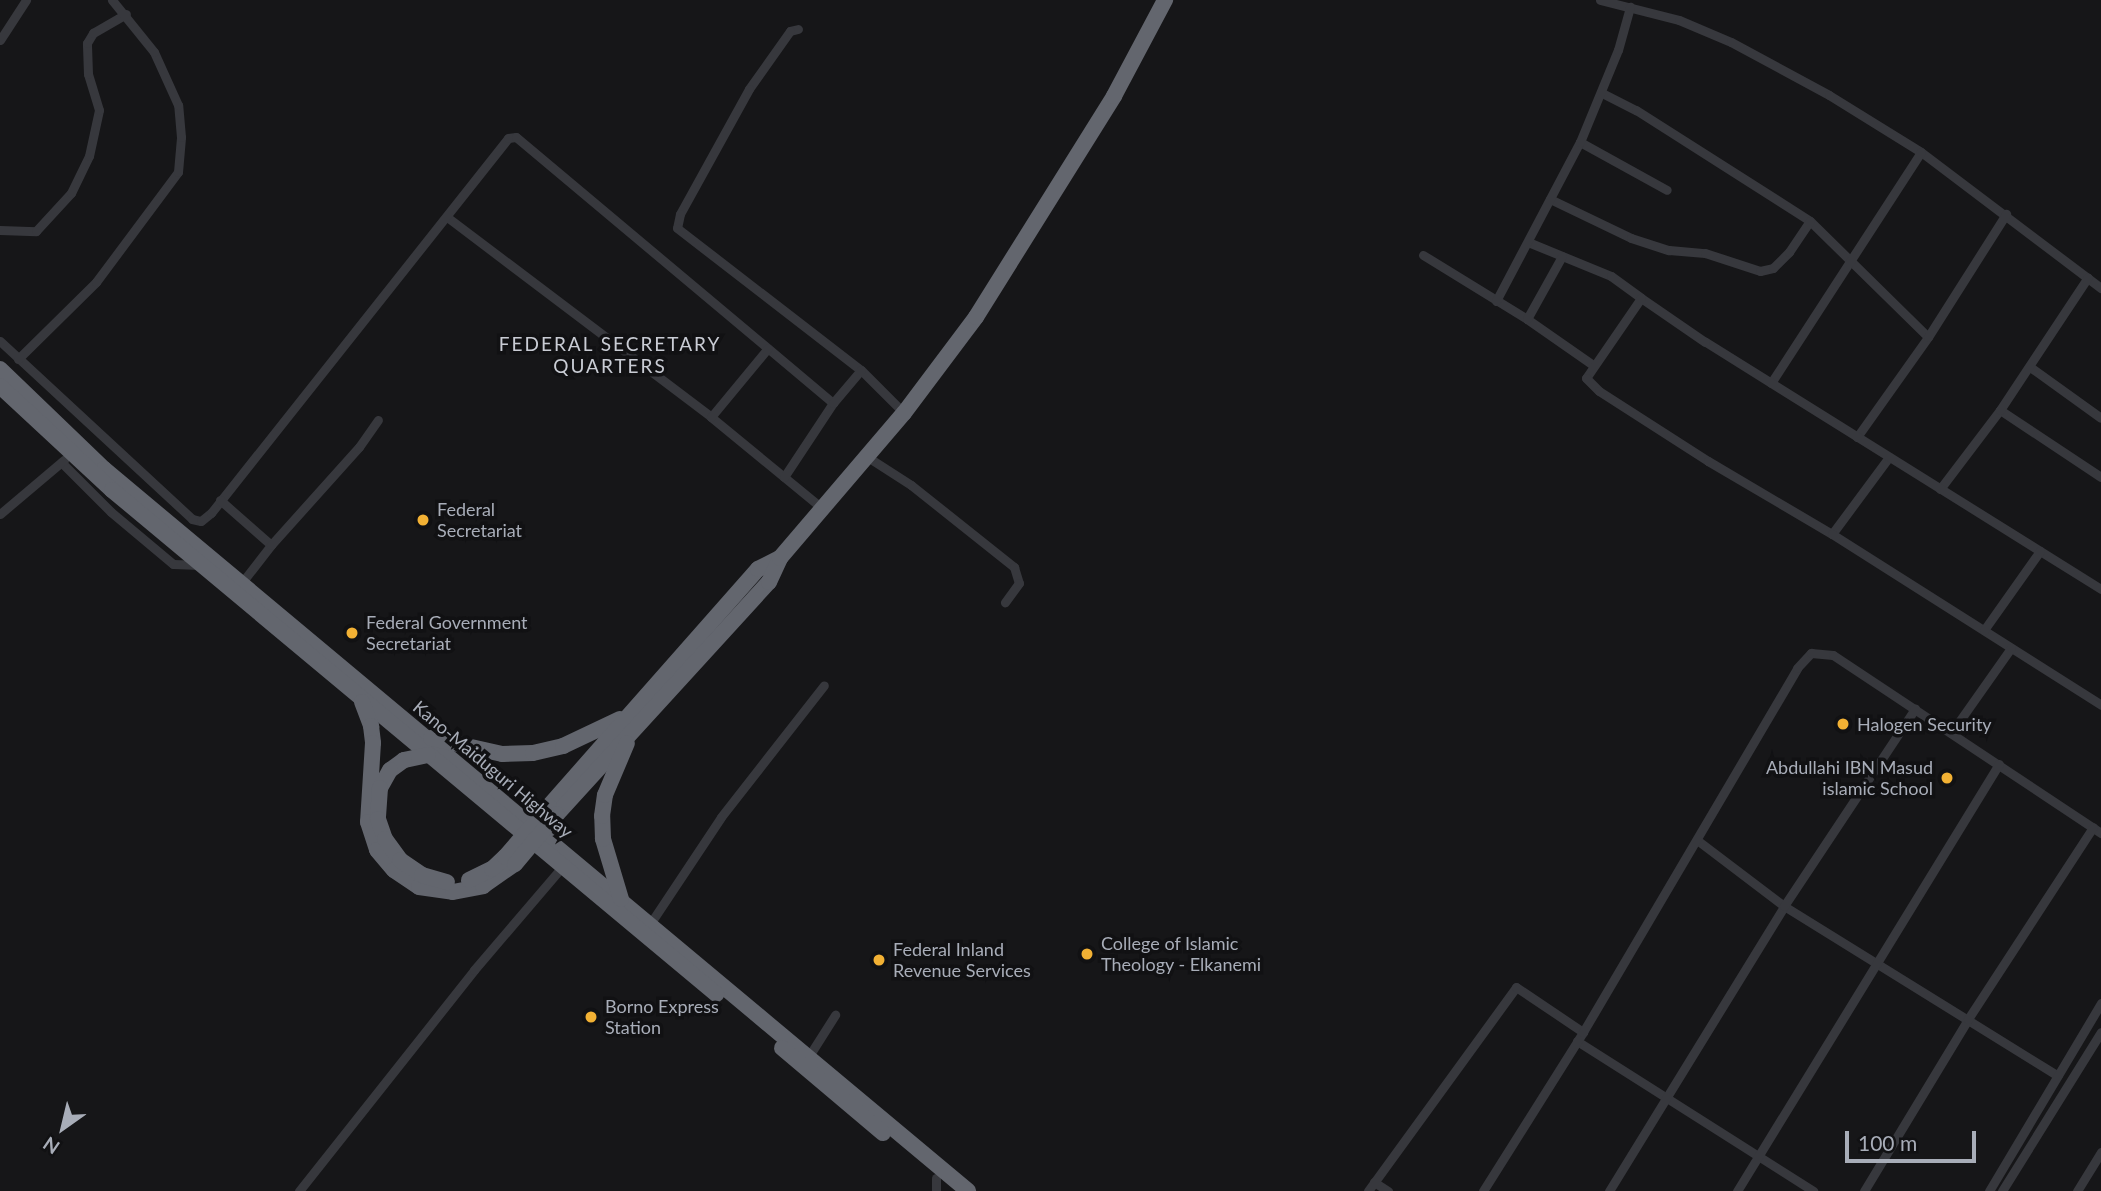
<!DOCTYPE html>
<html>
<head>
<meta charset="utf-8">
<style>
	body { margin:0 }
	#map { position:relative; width:2101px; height:1191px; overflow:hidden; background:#161618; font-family:Lato,sans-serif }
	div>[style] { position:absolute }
	.street>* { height:9px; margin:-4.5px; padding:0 4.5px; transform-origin:4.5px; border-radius:4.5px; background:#37383d }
	.highway>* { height:16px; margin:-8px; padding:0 8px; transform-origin:8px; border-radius:8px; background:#63666e }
	.highway-bridge>* { height:16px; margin:-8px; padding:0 8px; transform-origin:8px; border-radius:8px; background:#63666e }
	.dots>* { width:19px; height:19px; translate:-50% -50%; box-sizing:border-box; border:4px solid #111113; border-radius:50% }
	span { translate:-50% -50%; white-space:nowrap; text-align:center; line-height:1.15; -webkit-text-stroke:7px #111113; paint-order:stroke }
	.poi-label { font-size:18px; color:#a8adb8 }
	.left { translate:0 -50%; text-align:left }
	.right { translate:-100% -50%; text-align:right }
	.street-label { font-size:18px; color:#a8adb8 }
	.neighbourhood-label { font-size:19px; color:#c9ccd4; letter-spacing:2px }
	.north { position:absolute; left:28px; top:1093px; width:70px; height:70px; -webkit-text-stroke:5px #111113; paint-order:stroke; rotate:214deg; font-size:19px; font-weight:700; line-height:28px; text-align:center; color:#a8adb8 }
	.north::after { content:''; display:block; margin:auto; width:24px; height:32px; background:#a8adb8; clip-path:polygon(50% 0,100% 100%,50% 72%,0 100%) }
	.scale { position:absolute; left:1845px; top:1131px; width:131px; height:32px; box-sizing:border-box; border:4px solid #a8adb8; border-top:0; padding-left:9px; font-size:21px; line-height:24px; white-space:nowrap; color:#a8adb8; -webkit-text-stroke:5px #111113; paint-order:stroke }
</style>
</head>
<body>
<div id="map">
	<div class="street">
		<i style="left:1600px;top:0;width:81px;rotate:14.2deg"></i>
		<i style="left:1679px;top:20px;width:56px;rotate:22.9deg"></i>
		<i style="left:1731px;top:42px;width:111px;rotate:28.4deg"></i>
		<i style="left:1829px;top:95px;width:108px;rotate:31.8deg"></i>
		<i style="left:1921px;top:152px;width:226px;rotate:37.1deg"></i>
		<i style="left:798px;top:29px;width:8px;rotate:166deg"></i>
		<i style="left:790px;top:31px;width:71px;rotate:125.3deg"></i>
		<i style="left:749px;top:89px;width:143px;rotate:118.9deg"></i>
		<i style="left:680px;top:214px;width:14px;rotate:102deg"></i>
		<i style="left:677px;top:228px;width:232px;rotate:37.7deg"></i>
		<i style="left:861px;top:370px;width:61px;rotate:45deg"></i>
		<i style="left:0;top:40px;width:48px;rotate:-57deg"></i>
		<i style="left:1602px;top:93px;width:38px;rotate:27deg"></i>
		<i style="left:1636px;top:110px;width:206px;rotate:32.5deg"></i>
		<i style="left:1810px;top:221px;width:165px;rotate:44.5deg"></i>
		<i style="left:1580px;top:142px;width:99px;rotate:28.9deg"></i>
		<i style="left:1550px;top:199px;width:90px;rotate:25.7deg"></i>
		<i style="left:1631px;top:238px;width:40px;rotate:18deg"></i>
		<i style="left:1669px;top:250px;width:36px;rotate:5deg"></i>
		<i style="left:1705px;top:253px;width:58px;rotate:18.1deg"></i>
		<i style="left:1760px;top:271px;width:13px;rotate:-13deg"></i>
		<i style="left:1773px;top:268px;width:23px;rotate:-45deg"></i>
		<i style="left:1789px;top:252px;width:37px;rotate:-56deg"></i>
		<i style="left:447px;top:217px;width:331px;rotate:37.1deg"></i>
		<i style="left:711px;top:417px;width:145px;rotate:39.4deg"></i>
		<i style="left:0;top:230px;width:36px;rotate:2deg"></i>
		<i style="left:36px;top:231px;width:52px;rotate:-47.4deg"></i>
		<i style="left:71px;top:193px;width:41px;rotate:-64.1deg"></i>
		<i style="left:89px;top:156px;width:47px;rotate:-77.7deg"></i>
		<i style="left:99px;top:110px;width:38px;rotate:-107deg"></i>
		<i style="left:88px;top:74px;width:31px;rotate:-92deg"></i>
		<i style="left:87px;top:43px;width:12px;rotate:-59deg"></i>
		<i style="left:93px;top:33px;width:38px;rotate:-30deg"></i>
		<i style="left:1528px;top:242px;width:90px;rotate:22.3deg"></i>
		<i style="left:1611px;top:276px;width:37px;rotate:36deg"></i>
		<i style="left:1423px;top:255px;width:122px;rotate:31.6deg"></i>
		<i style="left:1527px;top:319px;width:80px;rotate:34.9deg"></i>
		<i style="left:1496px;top:301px;width:180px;rotate:-62.2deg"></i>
		<i style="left:1580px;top:142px;width:100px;rotate:-67.6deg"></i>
		<i style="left:1618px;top:50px;width:45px;rotate:-74.4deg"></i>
		<i style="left:1527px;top:319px;width:72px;rotate:-60.9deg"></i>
		<i style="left:0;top:341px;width:262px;rotate:42.8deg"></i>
		<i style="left:192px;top:519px;width:9px;rotate:13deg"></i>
		<i style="left:201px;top:521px;width:13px;rotate:-39deg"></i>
		<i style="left:211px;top:513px;width:478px;rotate:-51.6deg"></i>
		<i style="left:508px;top:138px;width:8px;rotate:-7deg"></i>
		<i style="left:516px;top:137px;width:414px;rotate:40deg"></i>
		<i style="left:18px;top:359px;width:110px;rotate:-44.6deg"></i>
		<i style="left:96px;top:282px;width:137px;rotate:-53.3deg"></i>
		<i style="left:178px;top:172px;width:35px;rotate:-85deg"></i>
		<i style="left:181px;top:137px;width:32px;rotate:-95deg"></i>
		<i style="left:178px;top:105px;width:58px;rotate:-114.4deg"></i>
		<i style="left:154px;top:52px;width:67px;rotate:-128.9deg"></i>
		<i style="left:2030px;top:367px;width:87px;rotate:35.7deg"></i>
		<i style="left:1771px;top:383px;width:275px;rotate:-57deg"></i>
		<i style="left:2000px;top:410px;width:121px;rotate:33.6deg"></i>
		<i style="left:711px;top:417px;width:89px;rotate:-50.4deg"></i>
		<i style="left:1857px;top:437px;width:123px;rotate:-54.6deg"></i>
		<i style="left:1928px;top:337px;width:146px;rotate:-57.6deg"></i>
		<i style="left:866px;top:456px;width:54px;rotate:32.8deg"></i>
		<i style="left:911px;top:485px;width:132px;rotate:38.5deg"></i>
		<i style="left:1014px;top:567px;width:17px;rotate:73deg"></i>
		<i style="left:1019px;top:583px;width:24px;rotate:126deg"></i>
		<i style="left:62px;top:463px;width:69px;rotate:45deg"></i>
		<i style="left:111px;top:512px;width:81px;rotate:40deg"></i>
		<i style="left:173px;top:564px;width:27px;rotate:2deg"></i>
		<i style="left:784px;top:477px;width:89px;rotate:-56.5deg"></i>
		<i style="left:833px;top:403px;width:43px;rotate:-49.7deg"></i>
		<i style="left:1940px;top:489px;width:99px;rotate:-52.8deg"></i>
		<i style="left:2000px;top:410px;width:159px;rotate:-56.5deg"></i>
		<i style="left:220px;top:500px;width:68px;rotate:41.4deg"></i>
		<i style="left:0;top:514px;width:84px;rotate:-40.2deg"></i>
		<i style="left:1832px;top:534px;width:96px;rotate:-53.5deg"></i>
		<i style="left:240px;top:585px;width:51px;rotate:-52.2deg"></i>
		<i style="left:271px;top:545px;width:132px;rotate:-48.1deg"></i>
		<i style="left:359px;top:447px;width:33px;rotate:-55deg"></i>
		<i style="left:2101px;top:589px;width:467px;rotate:-148deg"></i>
		<i style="left:1705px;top:342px;width:78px;rotate:-145.5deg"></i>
		<i style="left:1641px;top:298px;width:97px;rotate:124.5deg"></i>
		<i style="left:1586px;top:378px;width:18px;rotate:45deg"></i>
		<i style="left:1599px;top:391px;width:130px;rotate:32.7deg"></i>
		<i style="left:1708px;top:461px;width:144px;rotate:30.5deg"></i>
		<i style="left:1832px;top:534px;width:319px;rotate:32.4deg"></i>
		<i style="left:1984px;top:630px;width:97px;rotate:-54.7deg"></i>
		<i style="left:1951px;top:733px;width:104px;rotate:-54.8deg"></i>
		<i style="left:1697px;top:840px;width:109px;rotate:37.2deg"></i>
		<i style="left:1784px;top:906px;width:322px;rotate:31.8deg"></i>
		<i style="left:650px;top:924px;width:128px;rotate:-56.4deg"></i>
		<i style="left:721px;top:817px;width:167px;rotate:-52deg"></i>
		<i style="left:1577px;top:1041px;width:280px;rotate:32.4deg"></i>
		<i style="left:809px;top:1056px;width:49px;rotate:-57.6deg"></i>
		<i style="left:936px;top:1178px;width:13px;rotate:90deg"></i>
		<i style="left:1374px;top:1182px;width:17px;rotate:33deg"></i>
		<i style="left:299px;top:1191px;width:282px;rotate:-51.6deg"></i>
		<i style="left:474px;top:970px;width:135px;rotate:-49.5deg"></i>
		<i style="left:1368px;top:1191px;width:252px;rotate:-54deg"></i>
		<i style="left:1516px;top:987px;width:81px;rotate:33.9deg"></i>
		<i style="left:1483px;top:1191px;width:188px;rotate:-57.8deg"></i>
		<i style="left:1583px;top:1032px;width:422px;rotate:-59.5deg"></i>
		<i style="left:1797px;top:668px;width:21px;rotate:-47deg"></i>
		<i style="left:1811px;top:653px;width:22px;rotate:5deg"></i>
		<i style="left:1833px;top:655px;width:322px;rotate:33.6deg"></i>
		<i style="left:1609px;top:1191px;width:334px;rotate:-58.4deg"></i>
		<i style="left:1784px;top:906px;width:237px;rotate:-56.4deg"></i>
		<i style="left:1737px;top:1191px;width:501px;rotate:-58.47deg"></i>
		<i style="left:1864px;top:1191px;width:201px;rotate:-58.8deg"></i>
		<i style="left:1968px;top:1019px;width:229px;rotate:-56.9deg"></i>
		<i style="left:1989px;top:1191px;width:219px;rotate:-59.2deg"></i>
		<i style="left:2002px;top:1191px;width:187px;rotate:-58.1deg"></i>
		<i style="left:2077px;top:1191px;width:46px;rotate:-58.4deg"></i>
	</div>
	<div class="highway">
		<i style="left:0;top:369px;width:144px;rotate:43.9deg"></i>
		<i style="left:104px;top:469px;width:1126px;rotate:39.88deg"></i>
		<i style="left:0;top:386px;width:153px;rotate:42.9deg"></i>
		<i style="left:112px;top:490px;width:787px;rotate:39.84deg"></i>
		<i style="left:362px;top:702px;width:26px;rotate:69deg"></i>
		<i style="left:371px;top:726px;width:17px;rotate:83deg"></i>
		<i style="left:373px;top:743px;width:79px;rotate:93.6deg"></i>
		<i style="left:368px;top:822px;width:29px;rotate:72deg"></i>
		<i style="left:377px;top:850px;width:26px;rotate:50deg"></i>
		<i style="left:394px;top:870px;width:30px;rotate:34deg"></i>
		<i style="left:419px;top:887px;width:34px;rotate:8deg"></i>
		<i style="left:453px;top:892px;width:31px;rotate:-11deg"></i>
		<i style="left:483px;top:886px;width:39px;rotate:-35deg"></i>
		<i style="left:431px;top:738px;width:73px;rotate:12.7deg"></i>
		<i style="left:502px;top:754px;width:31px;rotate:-2deg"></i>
		<i style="left:533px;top:753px;width:31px;rotate:-13deg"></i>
		<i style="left:563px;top:746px;width:63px;rotate:-25.3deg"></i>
		<i style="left:428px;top:755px;width:25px;rotate:168deg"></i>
		<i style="left:404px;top:760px;width:17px;rotate:144deg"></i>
		<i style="left:390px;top:770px;width:21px;rotate:119deg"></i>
		<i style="left:380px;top:788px;width:31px;rotate:94deg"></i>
		<i style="left:378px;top:819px;width:21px;rotate:71deg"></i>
		<i style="left:385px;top:839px;width:26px;rotate:54deg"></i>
		<i style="left:400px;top:860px;width:27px;rotate:34deg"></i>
		<i style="left:422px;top:875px;width:26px;rotate:16deg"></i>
		<i style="left:549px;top:806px;width:316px;rotate:-48.6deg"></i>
		<i style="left:758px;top:569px;width:25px;rotate:-27deg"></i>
		<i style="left:557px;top:814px;width:314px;rotate:-47.6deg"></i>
		<i style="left:769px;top:582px;width:26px;rotate:-65deg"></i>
		<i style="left:780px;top:558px;width:191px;rotate:-49.5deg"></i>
		<i style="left:904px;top:413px;width:120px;rotate:-53.1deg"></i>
		<i style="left:976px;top:317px;width:261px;rotate:-58deg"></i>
		<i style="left:1114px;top:96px;width:109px;rotate:-62deg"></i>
		<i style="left:469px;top:880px;width:25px;rotate:-26deg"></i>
		<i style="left:492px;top:869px;width:18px;rotate:-43deg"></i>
		<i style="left:621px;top:899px;width:63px;rotate:-106.7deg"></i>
		<i style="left:603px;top:839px;width:23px;rotate:-92deg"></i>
		<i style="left:602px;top:816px;width:21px;rotate:-82deg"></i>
		<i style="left:605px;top:795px;width:56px;rotate:-67.1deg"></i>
		<i style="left:782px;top:1048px;width:132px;rotate:40.1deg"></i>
	</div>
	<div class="highway-bridge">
		<i style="left:505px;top:857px;width:67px;rotate:-49.2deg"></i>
		<i style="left:515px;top:864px;width:65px;rotate:-50deg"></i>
	</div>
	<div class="dots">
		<i style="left:423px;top:520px;background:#f2b134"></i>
		<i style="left:352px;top:633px;background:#f2b134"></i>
		<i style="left:1843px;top:724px;background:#f2b134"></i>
		<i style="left:1947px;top:778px;background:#f2b134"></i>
		<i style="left:1087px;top:954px;background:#f2b134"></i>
		<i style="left:879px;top:960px;background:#f2b134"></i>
		<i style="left:591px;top:1017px;background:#f2b134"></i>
	</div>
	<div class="poi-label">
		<span class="left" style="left:437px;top:520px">Federal<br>Secretariat</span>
		<span class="left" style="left:366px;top:633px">Federal Government<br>Secretariat</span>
		<span class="left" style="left:1857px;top:724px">Halogen Security</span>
		<span class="right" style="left:1933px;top:778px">Abdullahi IBN Masud<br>islamic School</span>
		<span class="left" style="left:1101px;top:954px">College of Islamic<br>Theology - Elkanemi</span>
		<span class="left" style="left:893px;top:960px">Federal Inland<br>Revenue Services</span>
		<span class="left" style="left:605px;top:1017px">Borno Express<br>Station</span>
	</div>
	<div class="street-label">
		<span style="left:493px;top:769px;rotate:40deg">Kano-Maiduguri Highway</span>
	</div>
	<div class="neighbourhood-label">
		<span style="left:610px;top:355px">FEDERAL SECRETARY<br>QUARTERS</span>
	</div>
	<div class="north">N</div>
	<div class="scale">100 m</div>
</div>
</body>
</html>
